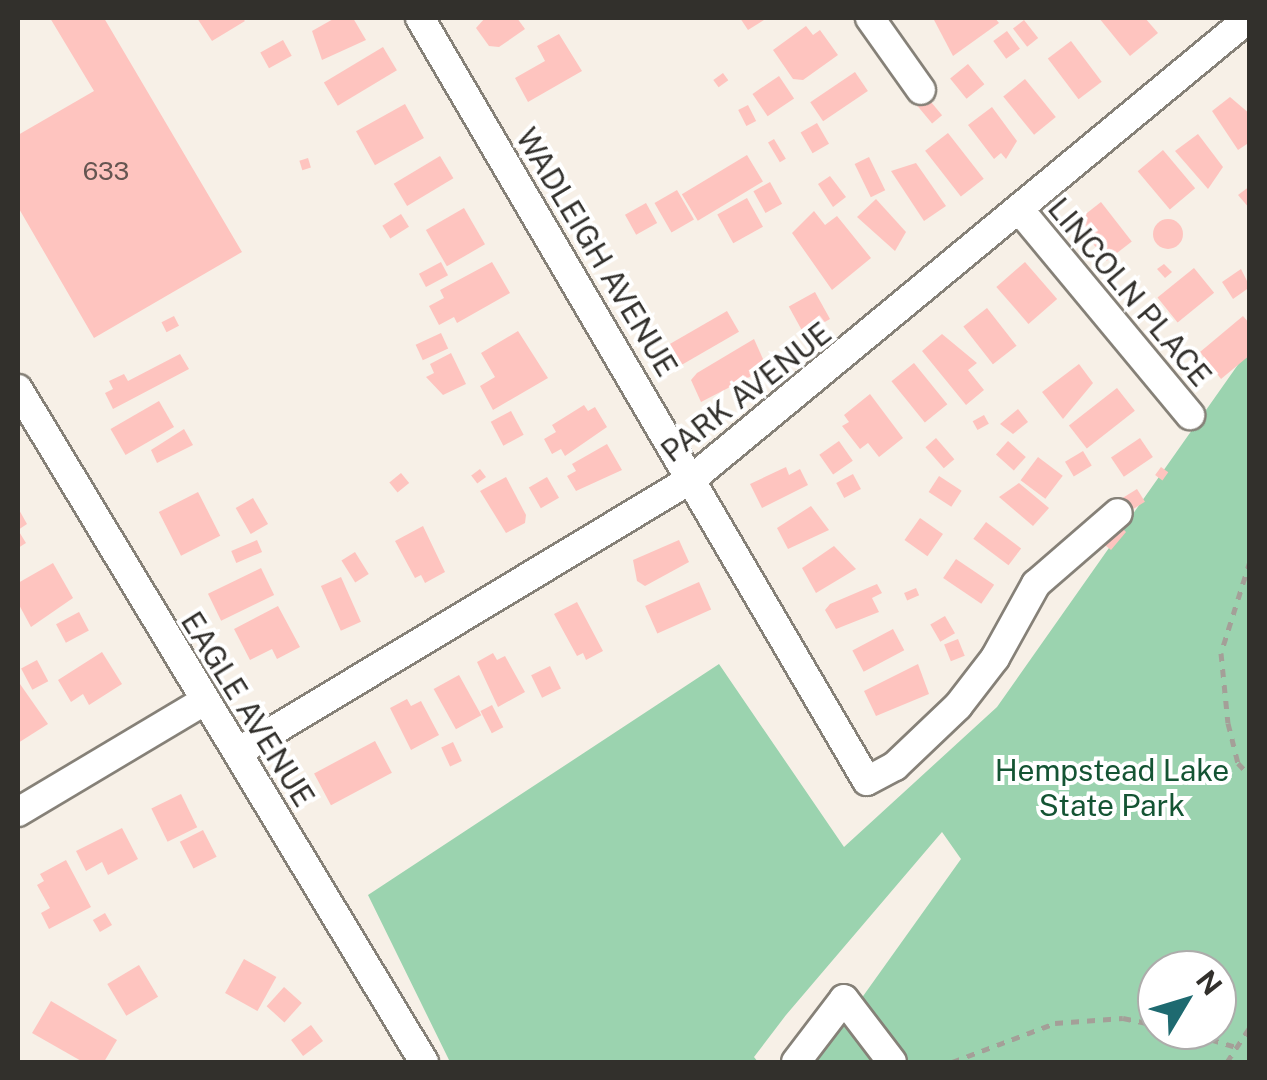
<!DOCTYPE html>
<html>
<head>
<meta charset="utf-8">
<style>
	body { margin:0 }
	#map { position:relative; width:1267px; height:1080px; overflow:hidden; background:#f7f0e7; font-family:"Public Sans",sans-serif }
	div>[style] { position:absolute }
	.green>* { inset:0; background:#9bd3af }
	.building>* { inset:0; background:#fec4bf; transform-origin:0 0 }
	.round { border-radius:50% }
	.path>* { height:5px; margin-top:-2.5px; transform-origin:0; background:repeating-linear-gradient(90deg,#a49f98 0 8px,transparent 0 16px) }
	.roads { filter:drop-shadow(2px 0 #868178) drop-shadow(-2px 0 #868178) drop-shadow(0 2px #868178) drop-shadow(0 -2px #868178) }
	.minor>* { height:28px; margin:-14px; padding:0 14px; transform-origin:14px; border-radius:14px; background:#fff }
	span { translate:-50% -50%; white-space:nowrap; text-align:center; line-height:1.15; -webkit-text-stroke:8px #fff; paint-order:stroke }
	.number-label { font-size:25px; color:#655551 }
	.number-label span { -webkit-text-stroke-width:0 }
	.street-label { font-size:30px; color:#32302c }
	.park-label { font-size:30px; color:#145433 }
	.frame { position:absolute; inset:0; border:20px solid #32302c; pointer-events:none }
	.north { position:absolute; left:1137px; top:950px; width:100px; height:100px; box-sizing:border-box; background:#fff; border:2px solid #adacab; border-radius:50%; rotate:52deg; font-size:28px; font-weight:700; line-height:40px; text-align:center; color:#32302c }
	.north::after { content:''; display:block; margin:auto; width:35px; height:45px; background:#1e6a70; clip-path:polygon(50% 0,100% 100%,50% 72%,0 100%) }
</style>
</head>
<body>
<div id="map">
	<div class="green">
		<i style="clip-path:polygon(evenodd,1249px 349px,1249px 1062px,816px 1062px,961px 859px,942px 832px,786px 1015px,754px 1057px,758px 1062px,450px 1062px,368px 895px,719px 664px,844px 847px,997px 707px,1249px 349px,1157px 970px,1217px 970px,1217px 1030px,1157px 1030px,1157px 970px)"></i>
	</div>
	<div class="building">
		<i style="clip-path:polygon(50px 18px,104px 18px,242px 252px,94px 338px,18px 207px,18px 135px,94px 91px)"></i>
		<i style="clip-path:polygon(197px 18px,242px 18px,245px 21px,212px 41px)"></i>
		<i style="clip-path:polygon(335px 18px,353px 18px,366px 40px,322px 60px,312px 31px)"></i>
		<i style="clip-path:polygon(485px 18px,517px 18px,525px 29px,499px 47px,489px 46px,476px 28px)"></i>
		<i style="clip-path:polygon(740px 18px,767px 18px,748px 30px)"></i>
		<i style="clip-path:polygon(933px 18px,995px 18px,999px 23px,953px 56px)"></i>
		<i style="clip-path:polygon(1099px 18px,1145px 18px,1158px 33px,1130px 56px)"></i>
		<i style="left:1024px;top:20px;width:23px;height:14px;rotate:52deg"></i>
		<i style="clip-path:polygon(806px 26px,813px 35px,820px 30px,838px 55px,803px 80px,793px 79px,773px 50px)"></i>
		<i style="left:1007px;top:31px;width:22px;height:17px;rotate:54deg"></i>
		<i style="clip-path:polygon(559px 34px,582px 71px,528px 102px,515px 78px,545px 61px,537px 46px)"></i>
		<i style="left:283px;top:40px;width:18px;height:26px;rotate:61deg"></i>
		<i style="left:1071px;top:41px;width:51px;height:29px;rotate:53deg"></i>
		<i style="left:383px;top:47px;width:27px;height:69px;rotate:59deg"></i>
		<i style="left:968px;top:64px;width:26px;height:23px;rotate:51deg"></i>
		<i style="left:855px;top:72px;width:23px;height:54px;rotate:56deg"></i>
		<i style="left:723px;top:73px;width:9px;height:12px;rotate:54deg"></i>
		<i style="left:779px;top:76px;width:27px;height:32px;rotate:56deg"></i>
		<i style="left:1025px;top:79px;width:49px;height:28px;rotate:51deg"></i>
		<i style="left:926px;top:96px;width:25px;height:13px;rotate:50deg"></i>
		<i style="clip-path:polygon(1230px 97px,1250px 114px,1250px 142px,1238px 150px,1212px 111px)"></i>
		<i style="left:405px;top:104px;width:39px;height:56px;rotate:61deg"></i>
		<i style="left:748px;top:105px;width:18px;height:11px;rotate:63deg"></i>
		<i style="clip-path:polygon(992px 107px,1017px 141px,1006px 159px,1001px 153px,994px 159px,968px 125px)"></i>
		<i style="left:817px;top:123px;width:24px;height:19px;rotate:60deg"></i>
		<i style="left:948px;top:133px;width:58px;height:29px;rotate:52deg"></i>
		<i style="clip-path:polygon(1198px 134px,1223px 167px,1208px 189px,1175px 151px)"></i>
		<i style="left:774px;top:139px;width:23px;height:7px;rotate:59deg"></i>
		<i style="left:1163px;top:150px;width:50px;height:33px;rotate:50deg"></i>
		<i style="left:747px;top:155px;width:31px;height:76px;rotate:59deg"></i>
		<i style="left:440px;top:156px;width:26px;height:54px;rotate:59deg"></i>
		<i style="left:869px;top:157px;width:37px;height:16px;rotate:64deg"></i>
		<i style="left:308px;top:158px;width:10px;height:9px;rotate:73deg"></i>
		<i style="clip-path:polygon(916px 163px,946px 206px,924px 221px,891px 171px)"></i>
		<i style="clip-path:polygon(830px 176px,846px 197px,833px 207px,818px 184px)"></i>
		<i style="left:770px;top:182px;width:25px;height:19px;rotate:61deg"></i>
		<i style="clip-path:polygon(1250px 186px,1250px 209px,1238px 195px)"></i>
		<i style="left:677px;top:190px;width:34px;height:26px;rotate:60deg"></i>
		<i style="left:747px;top:198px;width:33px;height:34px;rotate:61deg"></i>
		<i style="clip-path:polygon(876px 199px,906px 232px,895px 251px,857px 217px)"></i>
		<i style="left:1101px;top:202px;width:50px;height:32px;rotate:52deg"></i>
		<i style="left:646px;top:203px;width:23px;height:24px;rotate:61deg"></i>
		<i style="left:464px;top:208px;width:42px;height:44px;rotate:60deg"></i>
		<i style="clip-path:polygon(814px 211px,825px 225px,837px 216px,871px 258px,832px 290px,792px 233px)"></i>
		<i style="left:401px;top:214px;width:15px;height:22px;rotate:58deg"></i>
		<i class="round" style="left:1153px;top:219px;width:30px;height:30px"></i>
		<i style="left:441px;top:262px;width:15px;height:25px;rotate:62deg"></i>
		<i style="clip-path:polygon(492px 262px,510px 293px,457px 323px,454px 317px,439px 325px,429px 306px,444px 298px,440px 290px)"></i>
		<i style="left:1025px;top:262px;width:49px;height:38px;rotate:49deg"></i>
		<i style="clip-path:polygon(1164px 264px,1172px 272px,1165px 278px,1157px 269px)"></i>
		<i style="left:1194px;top:268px;width:32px;height:47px;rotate:51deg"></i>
		<i style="clip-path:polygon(1241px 269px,1250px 287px,1233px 299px,1222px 282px)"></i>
		<i style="left:815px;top:292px;width:31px;height:30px;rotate:61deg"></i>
		<i style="left:987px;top:308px;width:48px;height:30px;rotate:52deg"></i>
		<i style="left:727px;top:311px;width:24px;height:71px;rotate:60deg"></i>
		<i style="left:174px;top:316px;width:11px;height:14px;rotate:63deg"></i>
		<i style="clip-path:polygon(1243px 316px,1250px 324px,1250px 355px,1221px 379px,1200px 352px)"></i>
		<i style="clip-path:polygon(518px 331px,548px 378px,493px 410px,480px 386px,495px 377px,481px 353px)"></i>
		<i style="left:441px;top:333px;width:17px;height:28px;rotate:65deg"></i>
		<i style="clip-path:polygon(942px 334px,977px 363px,968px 370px,984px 390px,966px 405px,922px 351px)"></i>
		<i style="clip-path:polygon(754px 339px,767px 368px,701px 402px,691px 380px,697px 373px)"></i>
		<i style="clip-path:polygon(451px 353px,466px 384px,443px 395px,426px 377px,434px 373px,430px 364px)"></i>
		<i style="clip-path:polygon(180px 354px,189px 369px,113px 409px,105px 393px,113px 389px,109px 381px,124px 374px,128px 381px)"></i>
		<i style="left:914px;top:363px;width:53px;height:29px;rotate:51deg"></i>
		<i style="clip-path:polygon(1079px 364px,1093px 383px,1063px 419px,1042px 392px)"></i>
		<i style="left:1117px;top:388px;width:29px;height:61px;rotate:52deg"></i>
		<i style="clip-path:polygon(870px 394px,903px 438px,879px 457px,868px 443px,860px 449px,842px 426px,849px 422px,844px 415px)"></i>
		<i style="left:159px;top:401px;width:30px;height:56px;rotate:60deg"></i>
		<i style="clip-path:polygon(584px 405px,588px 411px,595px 407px,607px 427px,565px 456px,561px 449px,552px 454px,544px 439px,556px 432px,552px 425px)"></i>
		<i style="clip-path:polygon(1018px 409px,1028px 422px,1013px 434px,1000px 424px)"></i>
		<i style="left:511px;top:411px;width:27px;height:23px;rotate:62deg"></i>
		<i style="left:984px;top:415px;width:10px;height:13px;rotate:61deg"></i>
		<i style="clip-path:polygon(184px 429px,193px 445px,157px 463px,151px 450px)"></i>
		<i style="left:936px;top:438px;width:28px;height:14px;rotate:49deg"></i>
		<i style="left:1140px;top:438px;width:23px;height:35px;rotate:56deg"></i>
		<i style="left:839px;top:441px;width:24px;height:24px;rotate:55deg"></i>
		<i style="left:1008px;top:441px;width:24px;height:18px;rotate:42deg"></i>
		<i style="clip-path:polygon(607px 444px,622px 470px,576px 491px,567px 476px,576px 471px,572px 464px)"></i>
		<i style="left:1083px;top:451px;width:17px;height:21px;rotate:59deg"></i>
		<i style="left:1038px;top:457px;width:31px;height:29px;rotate:37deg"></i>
		<i style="clip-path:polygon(786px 467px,789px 475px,800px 469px,808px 485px,762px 508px,750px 484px)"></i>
		<i style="left:1161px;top:467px;width:9px;height:10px;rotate:36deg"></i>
		<i style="left:480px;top:469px;width:10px;height:11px;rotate:53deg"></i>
		<i style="left:401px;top:473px;width:13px;height:15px;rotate:51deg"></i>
		<i style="left:853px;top:474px;width:17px;height:19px;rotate:62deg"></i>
		<i style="left:939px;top:476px;width:27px;height:19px;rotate:33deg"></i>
		<i style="clip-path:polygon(506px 477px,526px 515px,525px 523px,506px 533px,480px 491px)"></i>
		<i style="left:547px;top:477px;width:24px;height:21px;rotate:60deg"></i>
		<i style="clip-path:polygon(1019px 483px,1049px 508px,1033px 526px,999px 497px)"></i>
		<i style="left:1137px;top:489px;width:15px;height:27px;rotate:58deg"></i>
		<i style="left:198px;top:492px;width:49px;height:44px;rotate:63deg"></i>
		<i style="left:253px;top:498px;width:30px;height:20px;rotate:60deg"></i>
		<i style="clip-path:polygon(811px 506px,829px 530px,788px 549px,777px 528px)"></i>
		<i style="clip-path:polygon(18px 508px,27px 524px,18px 530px,26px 543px,18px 548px)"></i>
		<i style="left:920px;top:518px;width:28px;height:27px;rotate:35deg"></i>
		<i style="left:986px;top:522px;width:44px;height:21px;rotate:37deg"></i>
		<i style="clip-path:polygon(423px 526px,445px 572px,425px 583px,421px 575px,415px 578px,395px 541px)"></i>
		<i style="clip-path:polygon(1123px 529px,1126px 532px,1111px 550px,1105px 545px)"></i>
		<i style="left:257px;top:540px;width:13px;height:28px;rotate:67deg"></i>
		<i style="clip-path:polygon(679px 540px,689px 562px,645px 586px,637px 581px,633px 560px)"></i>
		<i style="clip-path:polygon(834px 546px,856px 569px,816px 593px,802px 568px)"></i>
		<i style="left:355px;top:552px;width:26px;height:16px;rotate:58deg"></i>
		<i style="left:956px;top:559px;width:46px;height:23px;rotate:34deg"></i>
		<i style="clip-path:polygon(53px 563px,73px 598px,31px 627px,18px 603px,18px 583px)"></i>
		<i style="left:261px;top:568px;width:30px;height:59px;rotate:64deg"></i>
		<i style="left:341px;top:577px;width:49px;height:22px;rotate:66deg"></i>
		<i style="left:699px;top:582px;width:30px;height:59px;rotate:66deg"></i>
		<i style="clip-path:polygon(877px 584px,882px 593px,872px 598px,879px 612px,836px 629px,825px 610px,830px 604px)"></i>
		<i style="left:916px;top:588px;width:8px;height:13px;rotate:67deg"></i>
		<i style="clip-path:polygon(577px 602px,603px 651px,586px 660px,583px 653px,577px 656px,554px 614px)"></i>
		<i style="clip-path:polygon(278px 606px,300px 647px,277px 659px,272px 649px,250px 660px,234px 629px)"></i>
		<i style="left:79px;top:612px;width:21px;height:26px;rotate:62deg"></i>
		<i style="left:945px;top:616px;width:20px;height:17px;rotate:60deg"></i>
		<i style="left:893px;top:629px;width:24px;height:46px;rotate:62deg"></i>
		<i style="left:958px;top:639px;width:18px;height:15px;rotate:68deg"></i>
		<i style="clip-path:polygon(102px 652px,122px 684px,89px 705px,83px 694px,71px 702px,58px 680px)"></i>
		<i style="clip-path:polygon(493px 653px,497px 660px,505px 656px,525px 692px,498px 707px,477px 662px)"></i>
		<i style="left:37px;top:660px;width:24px;height:18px;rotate:62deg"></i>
		<i style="clip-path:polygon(918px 664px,929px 694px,876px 716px,864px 691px)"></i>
		<i style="left:550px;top:666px;width:25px;height:21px;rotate:64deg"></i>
		<i style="left:459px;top:675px;width:46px;height:29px;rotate:61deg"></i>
		<i style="clip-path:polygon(20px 684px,48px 724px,18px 743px,18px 685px)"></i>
		<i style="clip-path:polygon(407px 699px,411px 706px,421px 701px,439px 735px,411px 750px,390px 708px)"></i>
		<i style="left:492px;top:705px;width:25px;height:13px;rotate:63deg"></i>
		<i style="left:375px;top:741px;width:36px;height:69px;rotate:62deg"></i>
		<i style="left:453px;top:742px;width:21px;height:13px;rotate:65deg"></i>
		<i style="left:181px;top:794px;width:37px;height:33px;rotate:64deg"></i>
		<i style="clip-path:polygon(122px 828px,138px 859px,108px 875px,102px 862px,86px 871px,76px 851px)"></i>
		<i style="left:203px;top:830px;width:30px;height:26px;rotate:63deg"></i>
		<i style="clip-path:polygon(66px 860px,91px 907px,49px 929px,41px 913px,50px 908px,37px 885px,44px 881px,40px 874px)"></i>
		<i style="left:105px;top:913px;width:14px;height:14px;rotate:60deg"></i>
		<i style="left:244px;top:959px;width:37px;height:39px;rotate:29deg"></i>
		<i style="left:139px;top:965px;width:37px;height:37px;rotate:59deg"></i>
		<i style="left:284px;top:987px;width:24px;height:26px;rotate:42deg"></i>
		<i style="clip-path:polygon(51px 1001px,117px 1040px,104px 1062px,83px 1062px,32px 1033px)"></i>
		<i style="left:311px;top:1025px;width:20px;height:25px;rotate:53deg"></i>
	</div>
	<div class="path">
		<i style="left:1250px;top:561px;width:96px;rotate:107.5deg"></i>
		<i style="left:1221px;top:653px;width:70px;rotate:84.3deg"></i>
		<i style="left:1228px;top:723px;width:41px;rotate:76deg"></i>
		<i style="left:1238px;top:763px;width:18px;rotate:47deg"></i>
		<i style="left:1180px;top:1030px;width:59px;rotate:16.9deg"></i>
		<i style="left:952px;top:1062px;width:110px;rotate:-20.7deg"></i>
		<i style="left:1055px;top:1023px;width:68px;rotate:-4.2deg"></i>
		<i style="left:1123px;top:1018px;width:35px;rotate:12deg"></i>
		<i style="left:1227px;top:1062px;width:42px;rotate:-56.7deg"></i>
	</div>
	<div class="roads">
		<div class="minor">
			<i style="left:420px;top:18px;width:884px;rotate:59.64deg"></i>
			<i style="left:867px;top:781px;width:32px;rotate:-28deg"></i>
			<i style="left:895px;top:766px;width:87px;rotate:-43.6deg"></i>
			<i style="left:958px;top:706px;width:61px;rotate:-52.4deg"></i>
			<i style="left:995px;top:658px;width:85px;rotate:-61deg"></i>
			<i style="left:1036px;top:584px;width:108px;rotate:-40.9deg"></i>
			<i style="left:870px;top:18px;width:88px;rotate:54.7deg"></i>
			<i style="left:1019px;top:209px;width:268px;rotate:50.3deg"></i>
			<i style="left:18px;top:389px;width:786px;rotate:58.9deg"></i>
			<i style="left:238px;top:752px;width:531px;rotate:-31.06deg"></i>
			<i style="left:693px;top:478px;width:722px;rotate:-39.6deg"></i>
			<i style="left:18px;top:812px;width:217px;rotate:-30.8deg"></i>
			<i style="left:796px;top:1062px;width:79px;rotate:-52.7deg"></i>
			<i style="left:844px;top:999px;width:79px;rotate:52.7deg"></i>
		</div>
	</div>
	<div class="number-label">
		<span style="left:106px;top:171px">633</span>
	</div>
	<div class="street-label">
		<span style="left:597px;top:252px;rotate:59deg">WADLEIGH AVENUE</span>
		<span style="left:1130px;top:292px;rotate:50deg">LINCOLN PLACE</span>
		<span style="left:746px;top:392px;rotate:-38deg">PARK AVENUE</span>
		<span style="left:248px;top:709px;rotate:58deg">EAGLE AVENUE</span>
	</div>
	<div class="park-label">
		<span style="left:1112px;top:787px">Hempstead Lake<br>State Park</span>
	</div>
	<div class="frame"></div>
	<div class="north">N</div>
</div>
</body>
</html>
